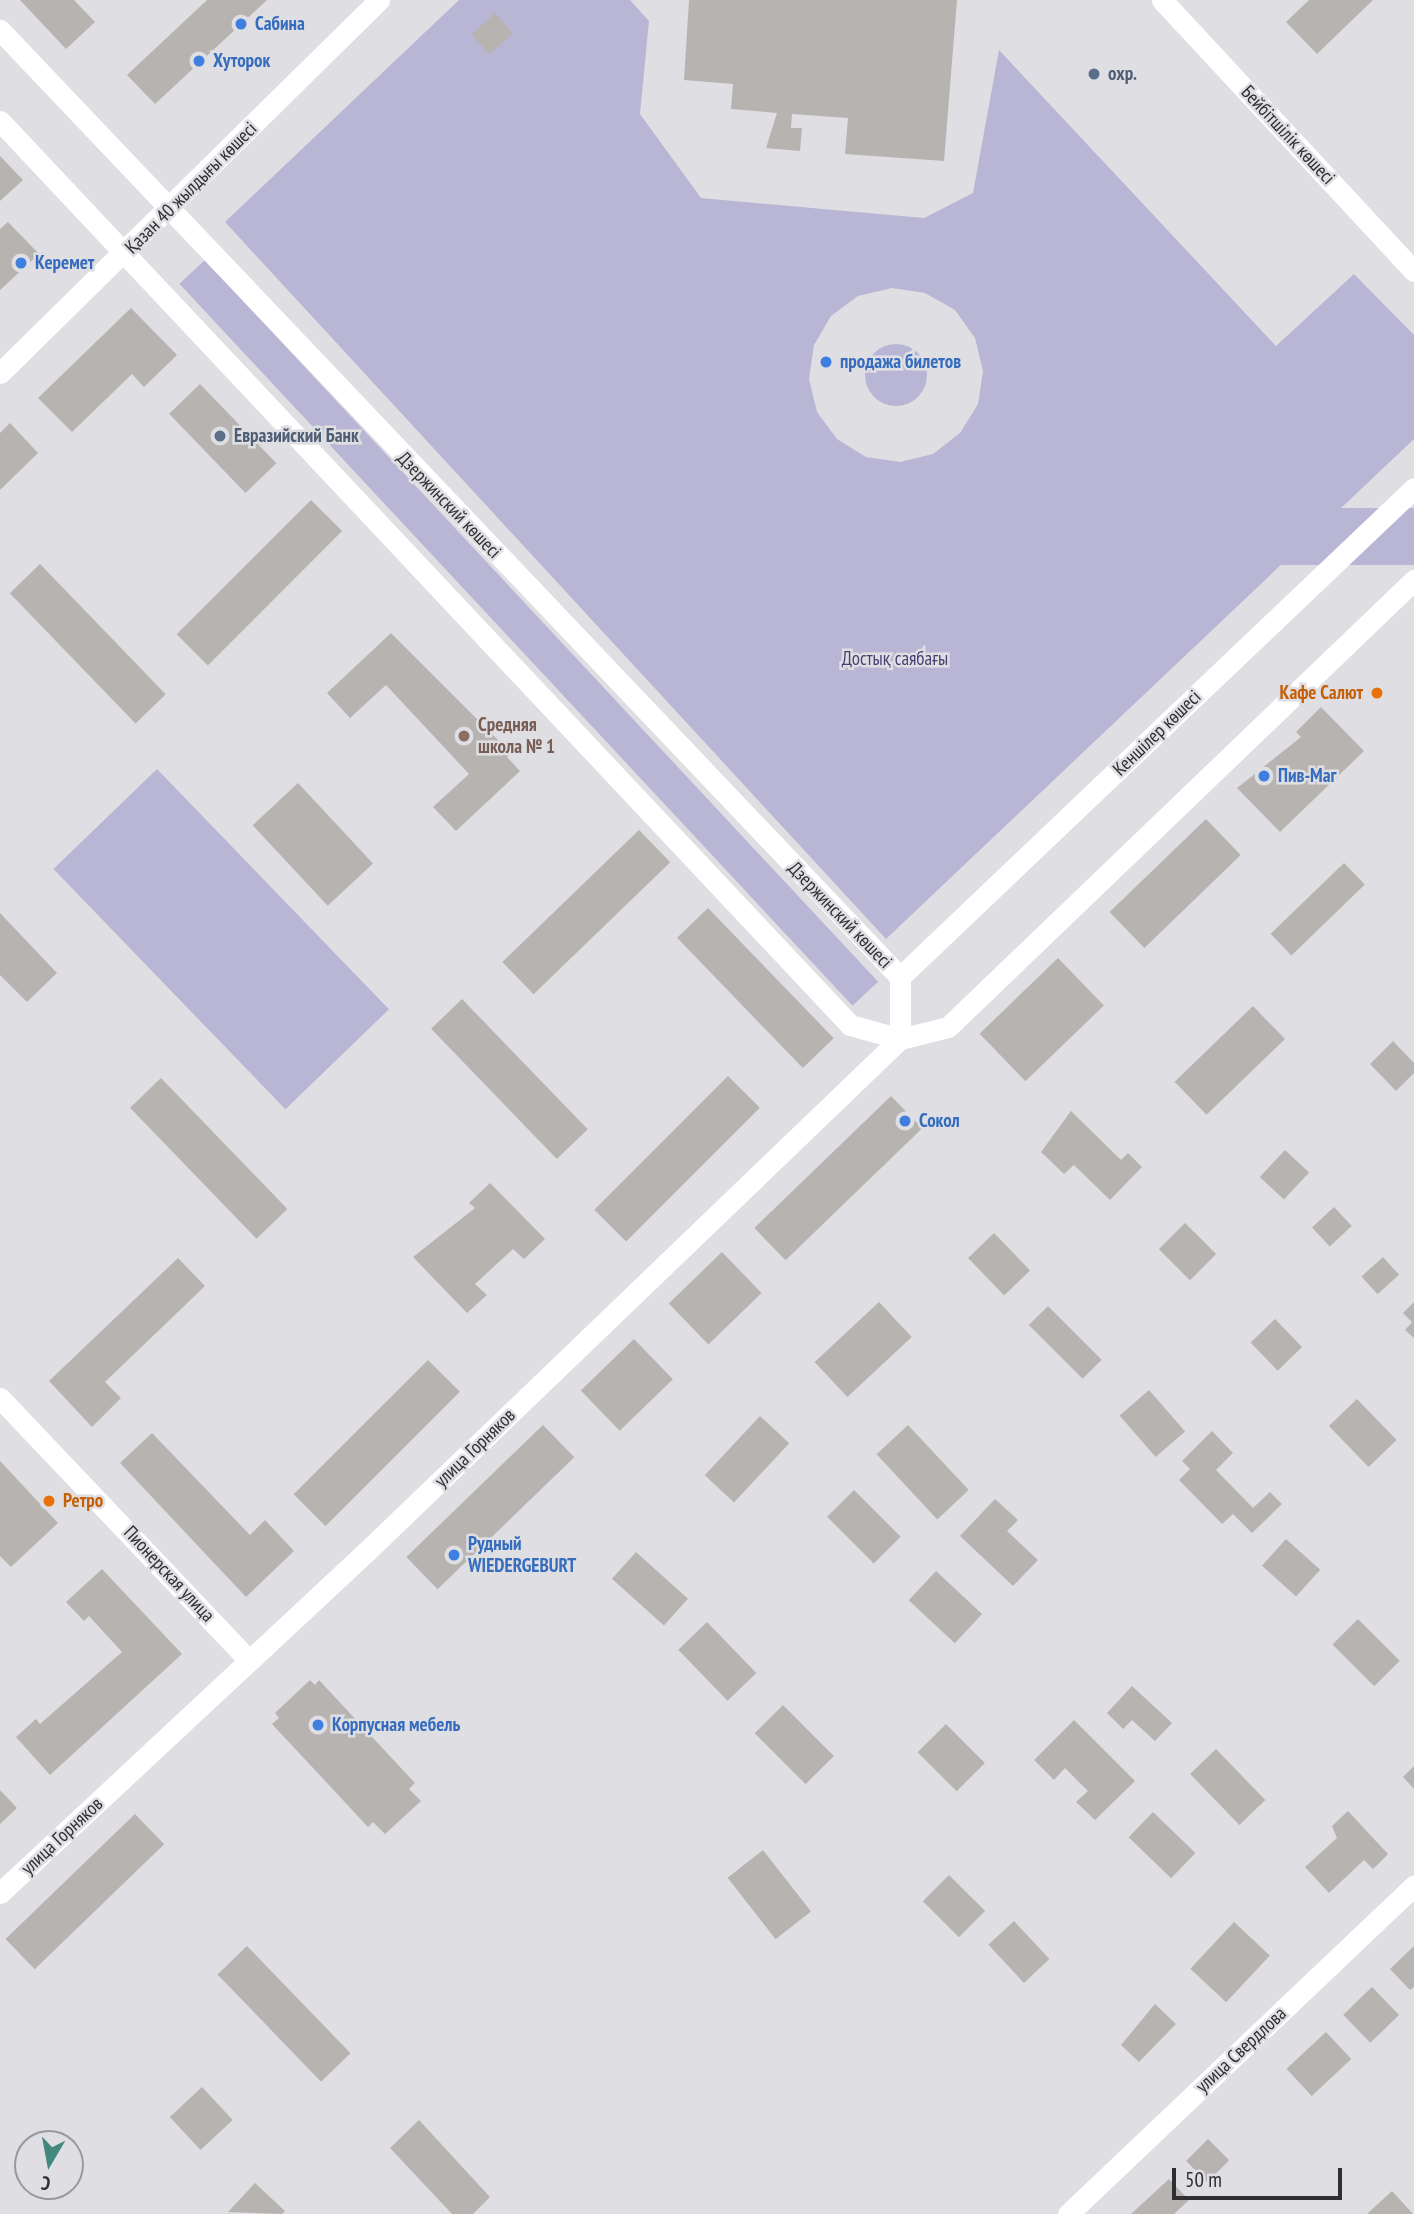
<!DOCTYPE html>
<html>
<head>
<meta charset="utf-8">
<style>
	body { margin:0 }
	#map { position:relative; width:1414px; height:2214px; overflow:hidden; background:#dfdfe3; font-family:"PT Sans Narrow",sans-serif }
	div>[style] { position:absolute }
	.green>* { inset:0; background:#b9b6d5; transform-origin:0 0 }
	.round { border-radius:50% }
	.building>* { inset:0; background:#b7b3b1; transform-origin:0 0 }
	.minor>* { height:21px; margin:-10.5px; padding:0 10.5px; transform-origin:10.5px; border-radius:10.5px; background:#fff }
	.dots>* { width:19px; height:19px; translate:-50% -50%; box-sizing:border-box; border:4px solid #dfdfe3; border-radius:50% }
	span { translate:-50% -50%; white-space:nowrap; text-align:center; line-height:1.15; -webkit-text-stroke:5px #dfdfe3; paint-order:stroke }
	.shop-label { font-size:19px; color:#366cbe; font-weight:700 }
	.left { translate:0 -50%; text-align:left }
	.service-label { font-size:19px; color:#4e5e75; font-weight:700 }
	.street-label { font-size:19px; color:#2f2e30 }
	.park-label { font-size:19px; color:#483f74 }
	.food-label { font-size:19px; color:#c56008; font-weight:700 }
	.right { translate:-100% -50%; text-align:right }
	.education-label { font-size:19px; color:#785e54; font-weight:700 }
	.north { position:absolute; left:14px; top:2130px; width:70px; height:70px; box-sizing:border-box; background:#dfdfe3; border:2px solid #99989b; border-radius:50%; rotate:190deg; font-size:19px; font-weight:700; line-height:28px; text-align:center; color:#2f2e30 }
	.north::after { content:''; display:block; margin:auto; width:24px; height:32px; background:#43887e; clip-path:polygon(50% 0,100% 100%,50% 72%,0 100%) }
	.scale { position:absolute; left:1172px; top:2168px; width:170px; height:32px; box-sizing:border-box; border:4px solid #2f2e30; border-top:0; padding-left:9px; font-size:21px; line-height:24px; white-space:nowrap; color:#2f2e30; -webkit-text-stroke:5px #dfdfe3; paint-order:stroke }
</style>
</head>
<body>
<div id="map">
	<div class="green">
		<i style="clip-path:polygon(evenodd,459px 0,630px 0,649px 21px,640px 114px,701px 198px,924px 218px,973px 193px,999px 50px,1276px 346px,1354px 274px,1414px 335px,1414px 439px,886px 939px,225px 222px,459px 0,892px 288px,925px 293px,955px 310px,975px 338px,983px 371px,978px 404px,960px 433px,933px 454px,900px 462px,866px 457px,837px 439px,817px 412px,809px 379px,814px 345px,831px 316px,858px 296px,892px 288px)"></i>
		<i style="left:205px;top:260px;width:987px;height:35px;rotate:47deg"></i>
		<i class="round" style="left:865px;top:344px;width:62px;height:62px"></i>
		<i style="left:1414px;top:508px;width:57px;height:678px;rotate:90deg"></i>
		<i style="left:157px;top:769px;width:334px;height:144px;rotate:46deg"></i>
	</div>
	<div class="building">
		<i style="clip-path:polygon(20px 0,74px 0,95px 22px,66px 49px)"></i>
		<i style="clip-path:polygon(207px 0,267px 0,155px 104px,127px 75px)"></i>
		<i style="clip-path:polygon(689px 0,957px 0,944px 161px,845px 154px,848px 118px,792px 114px,791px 128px,802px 128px,800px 151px,766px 148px,777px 113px,731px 109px,733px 84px,684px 80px)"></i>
		<i style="clip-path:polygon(1309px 0,1373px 0,1317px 54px,1286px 22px)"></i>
		<i style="left:495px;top:13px;width:27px;height:32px;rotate:48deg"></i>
		<i style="clip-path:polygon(0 156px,23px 180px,0 201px)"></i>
		<i style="clip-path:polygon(8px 222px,39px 254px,0 290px,0 229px)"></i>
		<i style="clip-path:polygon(131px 308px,177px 355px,144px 387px,132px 374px,72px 432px,38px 398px)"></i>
		<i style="left:200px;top:384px;width:110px;height:43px;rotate:46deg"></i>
		<i style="clip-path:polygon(10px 423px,38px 453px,0 490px,0 433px)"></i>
		<i style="left:311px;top:500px;width:44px;height:190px;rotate:45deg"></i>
		<i style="left:40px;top:564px;width:181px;height:42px;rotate:46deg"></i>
		<i style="clip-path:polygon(391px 633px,511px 753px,507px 757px,520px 771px,456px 831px,433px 807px,469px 774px,386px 685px,350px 718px,327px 693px)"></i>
		<i style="clip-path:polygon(1321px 707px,1364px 751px,1280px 832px,1237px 788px,1301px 737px,1296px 732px)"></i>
		<i style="left:298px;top:783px;width:110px;height:62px;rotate:47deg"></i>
		<i style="left:1206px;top:819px;width:50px;height:134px;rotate:46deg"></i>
		<i style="left:639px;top:830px;width:45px;height:190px;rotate:46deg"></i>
		<i style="left:1344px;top:863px;width:30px;height:102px;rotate:46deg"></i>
		<i style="left:708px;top:908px;width:181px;height:43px;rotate:46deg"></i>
		<i style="clip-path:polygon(0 913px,57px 973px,27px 1002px,0 975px)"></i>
		<i style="left:1058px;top:958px;width:66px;height:109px;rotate:46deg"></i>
		<i style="left:462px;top:999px;width:181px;height:43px;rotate:46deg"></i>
		<i style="left:1253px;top:1006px;width:46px;height:109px;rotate:46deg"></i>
		<i style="clip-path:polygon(1393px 1041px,1414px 1063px,1414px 1073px,1396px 1091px,1370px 1064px)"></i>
		<i style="left:728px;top:1076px;width:45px;height:189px;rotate:45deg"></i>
		<i style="left:161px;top:1078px;width:182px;height:43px;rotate:46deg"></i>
		<i style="left:891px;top:1096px;width:45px;height:190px;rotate:46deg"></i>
		<i style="clip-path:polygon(1071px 1111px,1121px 1160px,1128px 1153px,1142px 1167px,1110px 1200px,1074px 1165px,1064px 1174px,1041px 1152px)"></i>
		<i style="left:1285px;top:1150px;width:33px;height:37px;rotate:43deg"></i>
		<i style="clip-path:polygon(490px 1183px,545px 1239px,524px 1259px,513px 1249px,475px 1284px,487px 1295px,467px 1313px,413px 1257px,475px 1208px,469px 1203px)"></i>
		<i style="left:1334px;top:1207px;width:26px;height:30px;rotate:47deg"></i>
		<i style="left:1185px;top:1223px;width:44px;height:37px;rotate:45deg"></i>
		<i style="left:994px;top:1233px;width:52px;height:36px;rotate:46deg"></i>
		<i style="left:722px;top:1252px;width:57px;height:74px;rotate:46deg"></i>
		<i style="left:1383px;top:1257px;width:24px;height:29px;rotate:48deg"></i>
		<i style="clip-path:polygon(178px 1258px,205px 1286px,105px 1382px,121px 1398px,92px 1427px,49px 1381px)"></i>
		<i style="left:879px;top:1302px;width:48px;height:88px;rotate:47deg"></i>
		<i style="clip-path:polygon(1414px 1302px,1414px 1338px,1405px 1330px,1412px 1322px,1403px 1313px)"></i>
		<i style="left:1048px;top:1306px;width:76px;height:27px;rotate:45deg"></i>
		<i style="left:1275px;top:1319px;width:39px;height:34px;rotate:46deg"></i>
		<i style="left:634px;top:1339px;width:56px;height:74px;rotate:46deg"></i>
		<i style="left:428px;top:1360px;width:45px;height:190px;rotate:45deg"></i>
		<i style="left:1149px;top:1390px;width:55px;height:39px;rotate:49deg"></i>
		<i style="left:1357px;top:1399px;width:57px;height:39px;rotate:46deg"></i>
		<i style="left:760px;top:1416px;width:40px;height:81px;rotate:43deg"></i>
		<i style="left:543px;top:1425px;width:45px;height:190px;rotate:46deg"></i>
		<i style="left:908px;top:1425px;width:89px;height:43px;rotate:47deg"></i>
		<i style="clip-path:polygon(1212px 1431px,1233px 1453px,1216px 1470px,1253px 1508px,1270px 1492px,1282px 1504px,1252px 1533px,1233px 1514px,1222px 1524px,1179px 1480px,1190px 1469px,1182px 1461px)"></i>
		<i style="clip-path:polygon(152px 1433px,250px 1535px,265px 1520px,294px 1551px,246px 1597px,120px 1463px)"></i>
		<i style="clip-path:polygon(0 1461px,58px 1523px,11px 1567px,0 1556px)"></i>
		<i style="left:854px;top:1490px;width:66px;height:38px;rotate:45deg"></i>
		<i style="clip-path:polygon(995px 1499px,1018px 1520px,1007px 1531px,1038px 1560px,1013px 1586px,960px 1536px)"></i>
		<i style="left:1286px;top:1539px;width:46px;height:36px;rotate:42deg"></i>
		<i style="left:636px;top:1552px;width:70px;height:36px;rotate:42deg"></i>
		<i style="clip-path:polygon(102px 1569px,182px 1654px,50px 1775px,16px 1737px,36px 1719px,40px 1724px,122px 1652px,89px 1616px,84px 1621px,66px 1602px)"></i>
		<i style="left:936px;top:1571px;width:63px;height:40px;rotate:43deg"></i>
		<i style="left:1358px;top:1619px;width:59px;height:36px;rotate:45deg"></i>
		<i style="left:707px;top:1622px;width:71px;height:40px;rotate:46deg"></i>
		<i style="clip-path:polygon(310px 1680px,315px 1685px,319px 1680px,415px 1783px,409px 1789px,421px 1801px,385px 1834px,373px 1822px,368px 1827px,272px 1724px,279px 1718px,275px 1713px)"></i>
		<i style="clip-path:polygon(1132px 1686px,1172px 1723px,1155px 1741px,1132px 1720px,1123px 1729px,1107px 1713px)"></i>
		<i style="left:783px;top:1705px;width:72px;height:40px;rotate:45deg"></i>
		<i style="clip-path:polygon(1074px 1720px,1135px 1781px,1095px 1820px,1076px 1802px,1088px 1791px,1065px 1768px,1054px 1780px,1034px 1760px)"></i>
		<i style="left:946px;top:1724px;width:55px;height:40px;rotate:45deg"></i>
		<i style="left:1216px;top:1749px;width:71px;height:36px;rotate:46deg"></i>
		<i style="clip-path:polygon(1414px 1766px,1414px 1789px,1403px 1777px)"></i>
		<i style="clip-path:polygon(0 1790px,17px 1808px,0 1824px)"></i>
		<i style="clip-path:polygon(1348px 1811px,1388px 1854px,1373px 1869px,1364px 1860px,1329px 1893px,1305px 1867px,1337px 1838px,1332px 1826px)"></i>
		<i style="left:1153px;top:1812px;width:59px;height:35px;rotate:44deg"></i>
		<i style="left:135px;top:1814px;width:42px;height:180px;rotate:46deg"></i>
		<i style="left:763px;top:1850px;width:78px;height:45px;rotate:52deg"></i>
		<i style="left:949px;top:1875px;width:51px;height:37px;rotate:45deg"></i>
		<i style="left:1014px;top:1921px;width:52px;height:35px;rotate:47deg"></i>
		<i style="left:1234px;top:1922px;width:49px;height:64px;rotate:43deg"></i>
		<i style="left:247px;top:1946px;width:149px;height:41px;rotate:46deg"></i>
		<i style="clip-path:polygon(1414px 1946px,1414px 1987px,1410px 1990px,1390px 1969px)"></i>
		<i style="left:1372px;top:1987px;width:39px;height:40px;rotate:46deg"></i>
		<i style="clip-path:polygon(1155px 2004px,1176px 2024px,1139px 2062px,1121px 2045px)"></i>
		<i style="left:1326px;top:2032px;width:37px;height:54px;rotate:47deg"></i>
		<i style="left:202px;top:2087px;width:45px;height:44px;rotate:47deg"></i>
		<i style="clip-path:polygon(419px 2120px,490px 2197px,473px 2214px,452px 2214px,390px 2148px)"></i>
		<i style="left:1208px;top:2139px;width:30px;height:31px;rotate:45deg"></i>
		<i style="clip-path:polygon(1169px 2179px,1189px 2200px,1174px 2214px,1131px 2214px)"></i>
		<i style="clip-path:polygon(255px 2183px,285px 2211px,282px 2214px,228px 2212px)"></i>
		<i style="clip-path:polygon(1392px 2191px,1413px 2214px,1367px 2214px)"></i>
	</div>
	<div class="minor">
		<i style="left:1162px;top:0;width:370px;rotate:47.1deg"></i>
		<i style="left:0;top:30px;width:1306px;rotate:46.46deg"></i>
		<i style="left:0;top:121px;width:1241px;rotate:46.76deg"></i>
		<i style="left:850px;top:1025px;width:52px;rotate:15.6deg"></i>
		<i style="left:900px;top:1039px;width:49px;rotate:-14deg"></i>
		<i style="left:948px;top:1027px;width:646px;rotate:-43.81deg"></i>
		<i style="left:0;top:373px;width:532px;rotate:-44.54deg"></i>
		<i style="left:900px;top:977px;width:709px;rotate:-43.57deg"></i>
		<i style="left:0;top:1398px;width:361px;rotate:46.5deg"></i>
		<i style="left:0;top:1893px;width:502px;rotate:-42.98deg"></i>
		<i style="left:367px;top:1551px;width:739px;rotate:-43.85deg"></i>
		<i style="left:900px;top:1039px;width:62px;rotate:-90deg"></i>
		<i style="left:1068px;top:2214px;width:477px;rotate:-43.5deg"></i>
	</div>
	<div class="dots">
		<i style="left:241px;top:24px;background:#3f7fe0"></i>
		<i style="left:199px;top:61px;background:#3f7fe0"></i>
		<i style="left:1094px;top:74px;background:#5c6f8a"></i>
		<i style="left:21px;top:263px;background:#3f7fe0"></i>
		<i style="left:826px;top:362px;background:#3f7fe0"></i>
		<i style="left:220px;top:436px;background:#5c6f8a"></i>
		<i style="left:1377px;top:693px;background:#e8710a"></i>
		<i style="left:464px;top:736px;background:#8d6e63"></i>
		<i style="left:1264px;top:776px;background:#3f7fe0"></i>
		<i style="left:905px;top:1121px;background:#3f7fe0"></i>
		<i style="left:49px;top:1501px;background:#e8710a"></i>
		<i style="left:454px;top:1555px;background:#3f7fe0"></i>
		<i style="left:318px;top:1725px;background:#3f7fe0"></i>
	</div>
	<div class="shop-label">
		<span class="left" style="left:255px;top:24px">Сабина</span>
		<span class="left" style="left:213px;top:61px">Хуторок</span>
		<span class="left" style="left:35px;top:263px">Керемет</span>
		<span class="left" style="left:840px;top:362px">продажа билетов</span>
		<span class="left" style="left:1278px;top:776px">Пив-Маг</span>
		<span class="left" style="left:919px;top:1121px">Сокол</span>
		<span class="left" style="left:468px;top:1555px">Рудный<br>WIEDERGEBURT</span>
		<span class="left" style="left:332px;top:1725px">Корпусная мебель</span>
	</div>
	<div class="service-label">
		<span class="left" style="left:1108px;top:74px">охр.</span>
		<span class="left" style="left:234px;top:436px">Евразийский Банк</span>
	</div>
	<div class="street-label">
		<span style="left:1288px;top:135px;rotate:47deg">Бейбітшілік көшесі</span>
		<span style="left:191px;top:188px;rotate:-45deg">Қазан 40 жылдығы көшесі</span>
		<span style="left:449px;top:505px;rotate:46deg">Дзержинский көшесі</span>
		<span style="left:1157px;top:733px;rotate:-44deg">Кеншілер көшесі</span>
		<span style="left:840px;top:915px;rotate:46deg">Дзержинский көшесі</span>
		<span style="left:475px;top:1448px;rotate:-44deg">улица Горняков</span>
		<span style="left:169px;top:1574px;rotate:47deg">Пионерская улица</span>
		<span style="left:62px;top:1836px;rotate:-43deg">улица Горняков</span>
		<span style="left:1241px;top:2050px;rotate:-43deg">улица Свердлова</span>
	</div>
	<div class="park-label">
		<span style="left:895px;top:659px">Достық саябағы</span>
	</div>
	<div class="food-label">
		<span class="right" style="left:1363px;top:693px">Кафе Салют</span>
		<span class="left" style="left:63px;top:1501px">Ретро</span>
	</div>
	<div class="education-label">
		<span class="left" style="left:478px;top:736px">Средняя<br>школа № 1</span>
	</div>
	<div class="north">С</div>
	<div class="scale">50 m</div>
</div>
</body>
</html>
